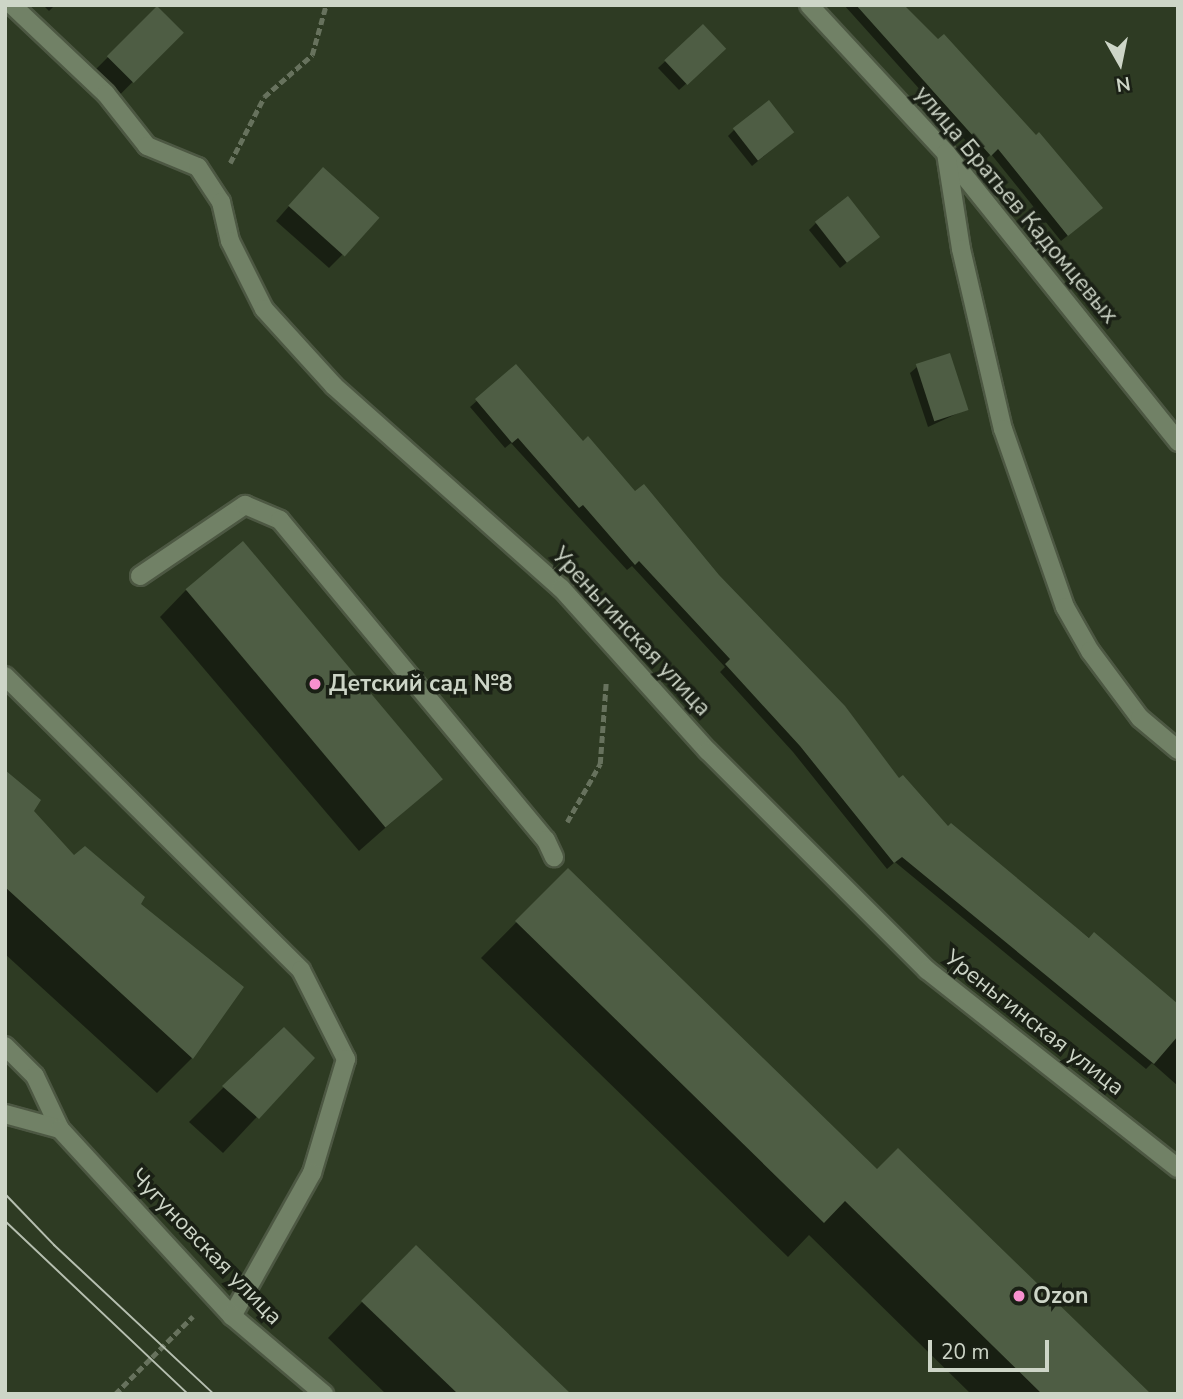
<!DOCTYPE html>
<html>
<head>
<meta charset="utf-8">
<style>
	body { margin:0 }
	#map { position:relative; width:1183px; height:1399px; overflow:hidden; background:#2e3b23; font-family:"Nunito Sans",sans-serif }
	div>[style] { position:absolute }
	.shadow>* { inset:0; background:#0007; transform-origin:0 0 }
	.building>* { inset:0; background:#4e5d44; transform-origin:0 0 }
	.path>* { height:4.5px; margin-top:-2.25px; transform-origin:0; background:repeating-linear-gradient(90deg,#67725d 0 7px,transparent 0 10.5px) }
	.roads { filter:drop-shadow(2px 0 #4d5843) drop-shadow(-2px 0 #4d5843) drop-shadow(0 2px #4d5843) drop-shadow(0 -2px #4d5843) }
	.minor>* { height:18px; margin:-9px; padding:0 9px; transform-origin:9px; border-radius:9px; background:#718166 }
	.tram>* { height:2px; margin:-1px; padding:0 1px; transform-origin:1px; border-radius:1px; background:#b6bfb0 }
	.dots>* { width:19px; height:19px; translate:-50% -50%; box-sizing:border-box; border:4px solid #1a2015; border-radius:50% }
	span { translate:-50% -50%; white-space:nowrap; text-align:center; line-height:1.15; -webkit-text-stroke:7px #1a2015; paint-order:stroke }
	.street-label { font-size:23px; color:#cdd5c7 }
	.poi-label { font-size:23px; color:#cdd5c7; font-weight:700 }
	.left { translate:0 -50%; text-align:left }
	.frame { position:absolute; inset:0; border:7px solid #cdd5c7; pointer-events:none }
	.north { position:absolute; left:1085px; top:28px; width:70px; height:70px; -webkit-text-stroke:5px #1a2015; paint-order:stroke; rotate:171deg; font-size:19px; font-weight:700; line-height:28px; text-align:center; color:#cdd5c7 }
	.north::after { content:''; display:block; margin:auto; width:24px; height:32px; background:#cdd5c7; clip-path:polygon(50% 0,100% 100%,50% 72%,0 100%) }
	.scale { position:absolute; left:928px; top:1340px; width:121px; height:32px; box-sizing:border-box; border:4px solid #cdd5c7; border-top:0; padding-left:9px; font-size:21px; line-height:24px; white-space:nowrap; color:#cdd5c7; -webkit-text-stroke:5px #1a2015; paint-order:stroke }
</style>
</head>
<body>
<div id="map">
	<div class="shadow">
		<i style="clip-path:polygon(43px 5px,55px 5px,49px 11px)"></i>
		<i style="clip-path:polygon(844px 5px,901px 5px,1094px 214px,1061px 241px,991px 154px,984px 161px)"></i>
		<i style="left:157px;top:8px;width:35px;height:90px;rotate:45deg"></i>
		<i style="clip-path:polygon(703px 26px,717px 56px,679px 90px,658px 68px)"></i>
		<i style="clip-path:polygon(735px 129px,786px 138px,752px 166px,728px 136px)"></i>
		<i style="clip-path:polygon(309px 183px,343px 254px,329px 268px,276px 221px)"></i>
		<i style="clip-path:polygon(816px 223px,871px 243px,840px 268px,809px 230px)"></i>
		<i style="clip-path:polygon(516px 366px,583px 443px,718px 576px,899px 781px,948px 828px,1178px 1007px,1178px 1086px,1152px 1063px,1146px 1069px,895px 862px,887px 869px,793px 752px,720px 672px,725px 667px,632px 566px,627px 570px,511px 443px,505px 448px,470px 407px)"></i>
		<i style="clip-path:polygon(917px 367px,967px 409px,928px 427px,910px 373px)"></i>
		<i style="clip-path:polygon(186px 590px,442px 778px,359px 851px,160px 617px)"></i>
		<i style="clip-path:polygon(5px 772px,32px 811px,74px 857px,138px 904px,192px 1058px,157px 1093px,5px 954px)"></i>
		<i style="clip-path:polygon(568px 870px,877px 1171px,1148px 1394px,971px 1394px,809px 1235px,788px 1257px,481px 958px)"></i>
		<i style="clip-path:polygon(312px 1058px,223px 1153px,189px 1122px,224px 1087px)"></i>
		<i style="clip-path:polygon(381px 1282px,569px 1394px,386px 1394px,328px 1338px)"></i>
	</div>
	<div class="building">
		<i style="clip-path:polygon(856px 5px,904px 5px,938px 39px,944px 34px,1036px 135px,1039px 132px,1103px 208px,1068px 236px,998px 149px,991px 156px)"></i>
		<i style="left:157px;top:6px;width:38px;height:71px;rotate:45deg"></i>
		<i style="left:703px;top:24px;width:34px;height:53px;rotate:47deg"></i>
		<i style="left:769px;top:100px;width:41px;height:46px;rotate:52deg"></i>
		<i style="left:323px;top:167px;width:76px;height:52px;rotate:42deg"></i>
		<i style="left:848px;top:196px;width:52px;height:42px;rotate:52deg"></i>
		<i style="left:950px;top:353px;width:60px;height:36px;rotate:72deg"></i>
		<i style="clip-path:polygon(516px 364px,583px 441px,588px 436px,635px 491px,644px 484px,719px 575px,845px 706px,899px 778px,903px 775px,948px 826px,951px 823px,1089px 938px,1094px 932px,1178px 1004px,1178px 1036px,1154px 1064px,902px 857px,894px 863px,800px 746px,725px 664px,730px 659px,639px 561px,635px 565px,583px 505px,579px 508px,518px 438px,512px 443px,475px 399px)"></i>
		<i style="left:243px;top:541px;width:311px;height:75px;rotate:50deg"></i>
		<i style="clip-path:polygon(5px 770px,41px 800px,34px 811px,74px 855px,85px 846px,145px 897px,141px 904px,244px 987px,193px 1059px,5px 887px)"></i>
		<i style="clip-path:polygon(568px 868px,877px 1169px,898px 1148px,1151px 1394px,1042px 1394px,845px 1201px,824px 1223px,515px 921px)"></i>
		<i style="clip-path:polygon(284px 1027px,315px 1058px,259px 1119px,222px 1086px)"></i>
		<i style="clip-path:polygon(416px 1245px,571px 1394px,458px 1394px,361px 1301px)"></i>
	</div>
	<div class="path">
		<i style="left:230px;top:163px;width:74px;rotate:-62.7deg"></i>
		<i style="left:264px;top:97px;width:64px;rotate:-41.2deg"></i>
		<i style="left:312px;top:55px;width:52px;rotate:-74.4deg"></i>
		<i style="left:567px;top:822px;width:67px;rotate:-60.4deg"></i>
		<i style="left:600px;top:764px;width:81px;rotate:-85.8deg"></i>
		<i style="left:115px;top:1394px;width:110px;rotate:-45deg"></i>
	</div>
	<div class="roads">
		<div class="minor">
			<i style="left:12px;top:5px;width:129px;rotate:43.4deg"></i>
			<i style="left:106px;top:94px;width:66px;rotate:51.7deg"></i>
			<i style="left:147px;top:146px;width:55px;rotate:22.4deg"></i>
			<i style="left:198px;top:167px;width:42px;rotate:56.7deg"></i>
			<i style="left:221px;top:202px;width:40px;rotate:77deg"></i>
			<i style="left:230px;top:241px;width:76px;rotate:63.4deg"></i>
			<i style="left:264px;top:309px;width:104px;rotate:47.7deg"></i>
			<i style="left:334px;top:386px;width:304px;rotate:41.7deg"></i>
			<i style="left:561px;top:588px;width:219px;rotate:48deg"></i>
			<i style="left:708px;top:751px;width:310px;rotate:45deg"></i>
			<i style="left:927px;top:970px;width:320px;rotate:38.3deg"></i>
			<i style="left:809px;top:5px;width:202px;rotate:47.2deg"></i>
			<i style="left:946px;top:153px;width:371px;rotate:51.2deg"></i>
			<i style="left:946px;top:153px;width:97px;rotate:81.1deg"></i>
			<i style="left:961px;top:249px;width:185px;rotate:76.9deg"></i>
			<i style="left:1003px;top:429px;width:188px;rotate:70.8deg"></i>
			<i style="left:1065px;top:607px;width:51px;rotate:60.4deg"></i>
			<i style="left:1090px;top:651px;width:84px;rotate:53.3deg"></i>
			<i style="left:1140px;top:718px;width:50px;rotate:40.1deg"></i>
			<i style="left:140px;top:576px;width:127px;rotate:-34.1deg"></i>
			<i style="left:245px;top:505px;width:38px;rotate:23deg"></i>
			<i style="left:280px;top:520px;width:416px;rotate:50.3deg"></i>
			<i style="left:546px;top:840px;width:19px;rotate:65deg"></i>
			<i style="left:5px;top:676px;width:417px;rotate:44.8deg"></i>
			<i style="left:301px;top:970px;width:100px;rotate:63.2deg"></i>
			<i style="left:346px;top:1059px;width:119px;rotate:106.6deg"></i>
			<i style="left:312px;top:1173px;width:164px;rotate:119.2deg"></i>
			<i style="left:5px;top:1046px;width:42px;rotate:45deg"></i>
			<i style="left:35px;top:1076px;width:59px;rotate:64.7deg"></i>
			<i style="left:5px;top:1114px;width:57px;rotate:15.3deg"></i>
			<i style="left:60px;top:1129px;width:254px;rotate:47.4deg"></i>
			<i style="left:232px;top:1316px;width:121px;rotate:40.3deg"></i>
		</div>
	</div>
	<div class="tram">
		<i style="left:5px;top:1194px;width:71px;rotate:46.1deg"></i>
		<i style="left:54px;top:1245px;width:219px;rotate:43deg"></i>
		<i style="left:5px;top:1221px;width:252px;rotate:43.4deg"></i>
	</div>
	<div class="dots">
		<i style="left:315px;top:684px;background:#f790ce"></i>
		<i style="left:1019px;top:1296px;background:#f790ce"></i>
	</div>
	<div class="street-label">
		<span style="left:1016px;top:205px;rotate:50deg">улица Братьев Кадомцевых</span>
		<span style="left:631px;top:632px;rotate:47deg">Уреньгинская улица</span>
		<span style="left:1034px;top:1023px;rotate:38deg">Уреньгинская улица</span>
		<span style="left:206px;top:1247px;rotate:46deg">Чугуновская улица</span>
	</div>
	<div class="poi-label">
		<span class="left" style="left:329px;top:684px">Детский сад №8</span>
		<span class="left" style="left:1033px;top:1296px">Ozon</span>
	</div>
	<div class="frame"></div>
	<div class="north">N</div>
	<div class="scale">20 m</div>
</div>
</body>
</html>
